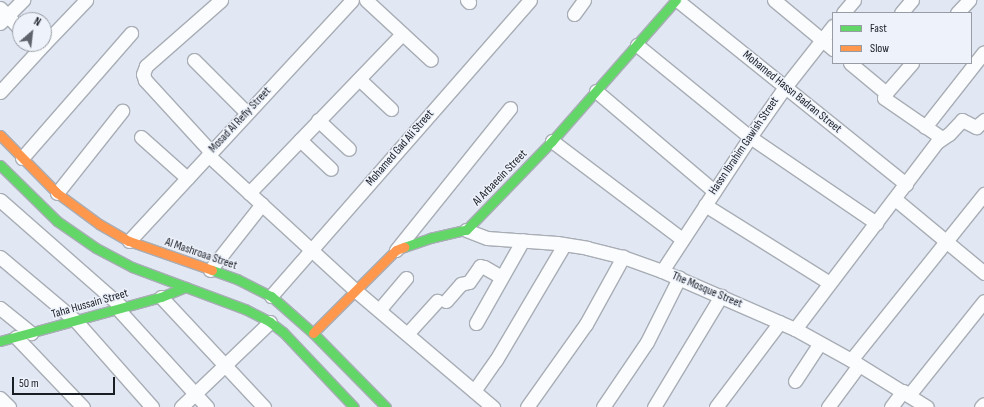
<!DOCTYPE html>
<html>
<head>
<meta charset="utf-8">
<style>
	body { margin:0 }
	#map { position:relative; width:984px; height:407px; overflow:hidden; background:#e2e8f3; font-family:"Sofia Sans Condensed",sans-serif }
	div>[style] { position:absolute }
	.roads { filter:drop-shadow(1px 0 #a8adb5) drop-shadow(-1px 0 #a8adb5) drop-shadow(0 1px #a8adb5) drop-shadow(0 -1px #a8adb5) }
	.street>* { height:13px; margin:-6.5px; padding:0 6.5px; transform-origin:6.5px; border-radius:6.5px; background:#fbfcfd }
	.fast>* { height:9px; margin:-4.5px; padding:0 4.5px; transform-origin:4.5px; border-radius:4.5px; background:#63d668 }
	.slow>* { height:9px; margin:-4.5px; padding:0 4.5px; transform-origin:4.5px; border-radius:4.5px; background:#ff974d }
	span { translate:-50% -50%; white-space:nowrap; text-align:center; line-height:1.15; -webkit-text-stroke:3px #edf2fb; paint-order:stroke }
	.street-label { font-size:12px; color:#191d24 }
	.legend { position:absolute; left:832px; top:12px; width:140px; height:52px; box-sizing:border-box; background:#edf2fb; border:1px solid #989da5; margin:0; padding:5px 7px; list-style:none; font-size:12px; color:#191d24 }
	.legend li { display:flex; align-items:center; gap:8px; height:20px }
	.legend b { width:20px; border:1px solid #989da5 }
	.north { position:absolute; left:12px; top:12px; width:40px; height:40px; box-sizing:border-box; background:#edf2fb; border:1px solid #989da5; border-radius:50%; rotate:28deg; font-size:11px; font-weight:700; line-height:16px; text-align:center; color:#191d24 }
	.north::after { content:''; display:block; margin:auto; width:14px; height:18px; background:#5f646c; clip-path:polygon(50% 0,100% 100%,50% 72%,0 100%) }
	.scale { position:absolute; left:12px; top:377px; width:103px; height:18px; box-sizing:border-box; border:2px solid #191d24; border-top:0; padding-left:5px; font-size:12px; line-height:14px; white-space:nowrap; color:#191d24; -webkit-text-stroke:3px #edf2fb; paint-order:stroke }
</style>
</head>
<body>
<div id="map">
	<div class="roads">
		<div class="street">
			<i style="left:366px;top:0;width:88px;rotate:42.7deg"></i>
			<i style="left:467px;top:0;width:3px;rotate:45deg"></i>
			<i style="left:677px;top:0;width:294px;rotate:38.8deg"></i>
			<i style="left:774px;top:0;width:77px;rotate:39.7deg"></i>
			<i style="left:0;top:8px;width:29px;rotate:46deg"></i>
			<i style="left:843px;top:13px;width:17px;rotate:-50deg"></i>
			<i style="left:901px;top:13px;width:17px;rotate:-50deg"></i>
			<i style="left:957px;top:13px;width:18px;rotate:-47deg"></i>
			<i style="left:574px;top:14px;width:17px;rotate:-54deg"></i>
			<i style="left:0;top:23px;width:33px;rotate:-45deg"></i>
			<i style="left:44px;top:44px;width:61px;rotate:-46.3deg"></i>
			<i style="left:637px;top:45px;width:146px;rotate:39.2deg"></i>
			<i style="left:750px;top:137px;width:153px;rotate:34.3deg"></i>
			<i style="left:194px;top:60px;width:75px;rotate:45deg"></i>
			<i style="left:850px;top:63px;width:47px;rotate:39.8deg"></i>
			<i style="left:912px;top:63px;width:40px;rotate:131deg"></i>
			<i style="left:886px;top:93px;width:5px;rotate:112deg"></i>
			<i style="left:884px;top:98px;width:70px;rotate:34.6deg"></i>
			<i style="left:359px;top:79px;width:44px;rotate:43.2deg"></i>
			<i style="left:596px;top:91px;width:155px;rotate:40.3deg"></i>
			<i style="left:0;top:92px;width:65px;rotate:-47.5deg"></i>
			<i style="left:318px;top:120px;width:42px;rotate:43.1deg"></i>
			<i style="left:925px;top:127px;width:95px;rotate:-51.8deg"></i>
			<i style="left:141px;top:137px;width:62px;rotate:41.7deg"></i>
			<i style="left:300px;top:140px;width:42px;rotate:43.1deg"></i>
			<i style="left:552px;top:141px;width:163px;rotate:37deg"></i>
			<i style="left:211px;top:152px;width:98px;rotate:-132.5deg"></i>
			<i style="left:145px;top:80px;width:6px;rotate:-108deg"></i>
			<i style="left:143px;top:74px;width:9px;rotate:-69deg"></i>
			<i style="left:146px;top:66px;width:100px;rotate:-41.3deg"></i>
			<i style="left:208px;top:155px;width:201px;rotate:42.6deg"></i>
			<i style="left:356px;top:291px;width:180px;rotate:40.3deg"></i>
			<i style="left:22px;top:158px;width:166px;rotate:-48.9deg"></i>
			<i style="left:57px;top:193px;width:105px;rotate:-51.6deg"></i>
			<i style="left:249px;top:193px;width:221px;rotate:-46.1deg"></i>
			<i style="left:895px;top:199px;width:116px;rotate:39.7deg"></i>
			<i style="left:0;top:200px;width:162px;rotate:41.3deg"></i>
			<i style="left:705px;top:205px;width:147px;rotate:32deg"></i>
			<i style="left:466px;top:230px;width:22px;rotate:21deg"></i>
			<i style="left:487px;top:238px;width:70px;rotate:4.1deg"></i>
			<i style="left:557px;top:243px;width:30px;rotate:9deg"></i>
			<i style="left:587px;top:248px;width:37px;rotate:14deg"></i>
			<i style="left:623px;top:257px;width:41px;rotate:19.7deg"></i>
			<i style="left:662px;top:271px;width:145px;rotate:23.6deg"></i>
			<i style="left:795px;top:329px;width:64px;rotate:29deg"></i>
			<i style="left:851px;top:360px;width:89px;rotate:31.7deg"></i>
			<i style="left:129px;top:241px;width:328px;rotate:-47.2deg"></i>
			<i style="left:396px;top:250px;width:182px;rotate:-51.2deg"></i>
			<i style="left:0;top:257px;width:99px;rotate:40.1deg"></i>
			<i style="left:76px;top:321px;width:115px;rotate:48.5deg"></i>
			<i style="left:210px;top:270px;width:84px;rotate:-51.8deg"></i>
			<i style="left:662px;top:271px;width:160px;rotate:-56.7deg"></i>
			<i style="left:750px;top:137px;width:61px;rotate:-55deg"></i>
			<i style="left:785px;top:87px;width:78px;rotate:-51.8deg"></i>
			<i style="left:271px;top:296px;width:393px;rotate:-48.8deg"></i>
			<i style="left:161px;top:297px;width:151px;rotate:46.9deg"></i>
			<i style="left:446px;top:301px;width:23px;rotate:-49deg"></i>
			<i style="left:461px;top:284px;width:8px;rotate:-14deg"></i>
			<i style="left:469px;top:282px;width:19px;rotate:-55deg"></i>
			<i style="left:480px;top:266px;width:4px;rotate:14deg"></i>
			<i style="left:484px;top:267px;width:20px;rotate:30deg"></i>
			<i style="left:0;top:308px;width:40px;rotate:39deg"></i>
			<i style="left:117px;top:308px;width:134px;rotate:47.7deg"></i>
			<i style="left:379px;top:310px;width:42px;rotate:-49.8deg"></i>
			<i style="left:476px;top:323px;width:95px;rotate:-60.5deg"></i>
			<i style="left:795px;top:329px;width:235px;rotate:-52.8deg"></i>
			<i style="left:937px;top:142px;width:14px;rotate:-34deg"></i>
			<i style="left:949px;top:134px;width:19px;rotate:-47deg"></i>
			<i style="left:962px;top:120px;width:16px;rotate:27deg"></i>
			<i style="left:976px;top:127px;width:11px;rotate:-41deg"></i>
			<i style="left:407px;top:334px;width:45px;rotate:-47.7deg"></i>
			<i style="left:16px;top:337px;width:97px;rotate:46.3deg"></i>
			<i style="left:851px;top:360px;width:213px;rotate:-51.3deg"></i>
			<i style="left:795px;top:381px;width:45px;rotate:-56.7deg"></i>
			<i style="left:474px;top:391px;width:38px;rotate:-55deg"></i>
			<i style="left:496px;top:360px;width:134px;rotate:-59.4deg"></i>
			<i style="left:909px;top:395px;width:120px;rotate:-51.4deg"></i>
			<i style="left:0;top:398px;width:13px;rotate:45deg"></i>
			<i style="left:181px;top:407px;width:123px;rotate:-43.7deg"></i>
			<i style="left:527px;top:407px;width:102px;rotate:-54.6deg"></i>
			<i style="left:586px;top:324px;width:77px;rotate:-61.1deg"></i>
			<i style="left:603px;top:407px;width:78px;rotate:-55.9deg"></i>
			<i style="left:647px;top:342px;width:72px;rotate:-63.4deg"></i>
			<i style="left:654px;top:407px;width:130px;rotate:-58.9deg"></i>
			<i style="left:716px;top:407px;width:106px;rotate:-53deg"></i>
			<i style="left:828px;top:407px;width:52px;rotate:-53.6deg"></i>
			<i style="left:891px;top:407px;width:20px;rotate:-53deg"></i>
			<i style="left:981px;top:407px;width:4px;rotate:-45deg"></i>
		</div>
		<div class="fast">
			<i style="left:0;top:165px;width:80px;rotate:44.5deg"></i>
			<i style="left:57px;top:221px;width:47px;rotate:34.7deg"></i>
			<i style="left:96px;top:248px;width:41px;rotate:27.8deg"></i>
			<i style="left:132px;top:267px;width:121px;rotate:20.4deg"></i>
			<i style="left:245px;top:309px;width:28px;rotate:27deg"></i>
			<i style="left:270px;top:322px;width:16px;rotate:38deg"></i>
			<i style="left:283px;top:332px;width:103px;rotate:46.6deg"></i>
			<i style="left:404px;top:247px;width:28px;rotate:-19deg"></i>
			<i style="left:430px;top:238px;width:37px;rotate:-13deg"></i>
			<i style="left:466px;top:230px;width:124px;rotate:-46deg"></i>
			<i style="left:552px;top:141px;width:188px;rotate:-48.7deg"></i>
			<i style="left:212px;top:270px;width:27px;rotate:20deg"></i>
			<i style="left:237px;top:279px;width:38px;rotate:27deg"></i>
			<i style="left:271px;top:296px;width:56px;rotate:41.4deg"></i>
			<i style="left:313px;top:333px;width:104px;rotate:45.4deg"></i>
			<i style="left:0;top:341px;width:167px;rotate:-15.3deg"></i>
			<i style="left:161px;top:297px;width:27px;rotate:-22deg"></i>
		</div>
		<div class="slow">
			<i style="left:0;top:135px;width:81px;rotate:45.5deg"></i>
			<i style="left:57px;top:193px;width:52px;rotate:36.4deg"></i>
			<i style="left:99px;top:224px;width:34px;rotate:30deg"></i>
			<i style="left:129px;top:241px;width:88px;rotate:19.3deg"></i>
			<i style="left:313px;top:333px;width:117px;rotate:-45deg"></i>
			<i style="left:396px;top:250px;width:9px;rotate:-21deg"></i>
		</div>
	</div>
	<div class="street-label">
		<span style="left:792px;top:92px;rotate:39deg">Mohamed Hassn Badran Street</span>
		<span style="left:240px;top:120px;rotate:-47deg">Mosad Al Refiy Street</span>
		<span style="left:744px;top:146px;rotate:-56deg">Hassn Ibrahim Gawish Street</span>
		<span style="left:400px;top:148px;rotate:-49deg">Mohamed Gad Ali Street</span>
		<span style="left:500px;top:178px;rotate:-46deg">Al Arbaeein Street</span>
		<span style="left:201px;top:254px;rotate:19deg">Al Mashroaa Street</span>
		<span style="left:707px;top:290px;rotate:23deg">The Mosque Street</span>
		<span style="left:90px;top:304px;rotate:-16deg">Taha Hussain Street</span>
	</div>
	<ul class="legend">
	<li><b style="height:5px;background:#63d668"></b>Fast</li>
	<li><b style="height:5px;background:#ff974d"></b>Slow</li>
	</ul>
	<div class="north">N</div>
	<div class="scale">50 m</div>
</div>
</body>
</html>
